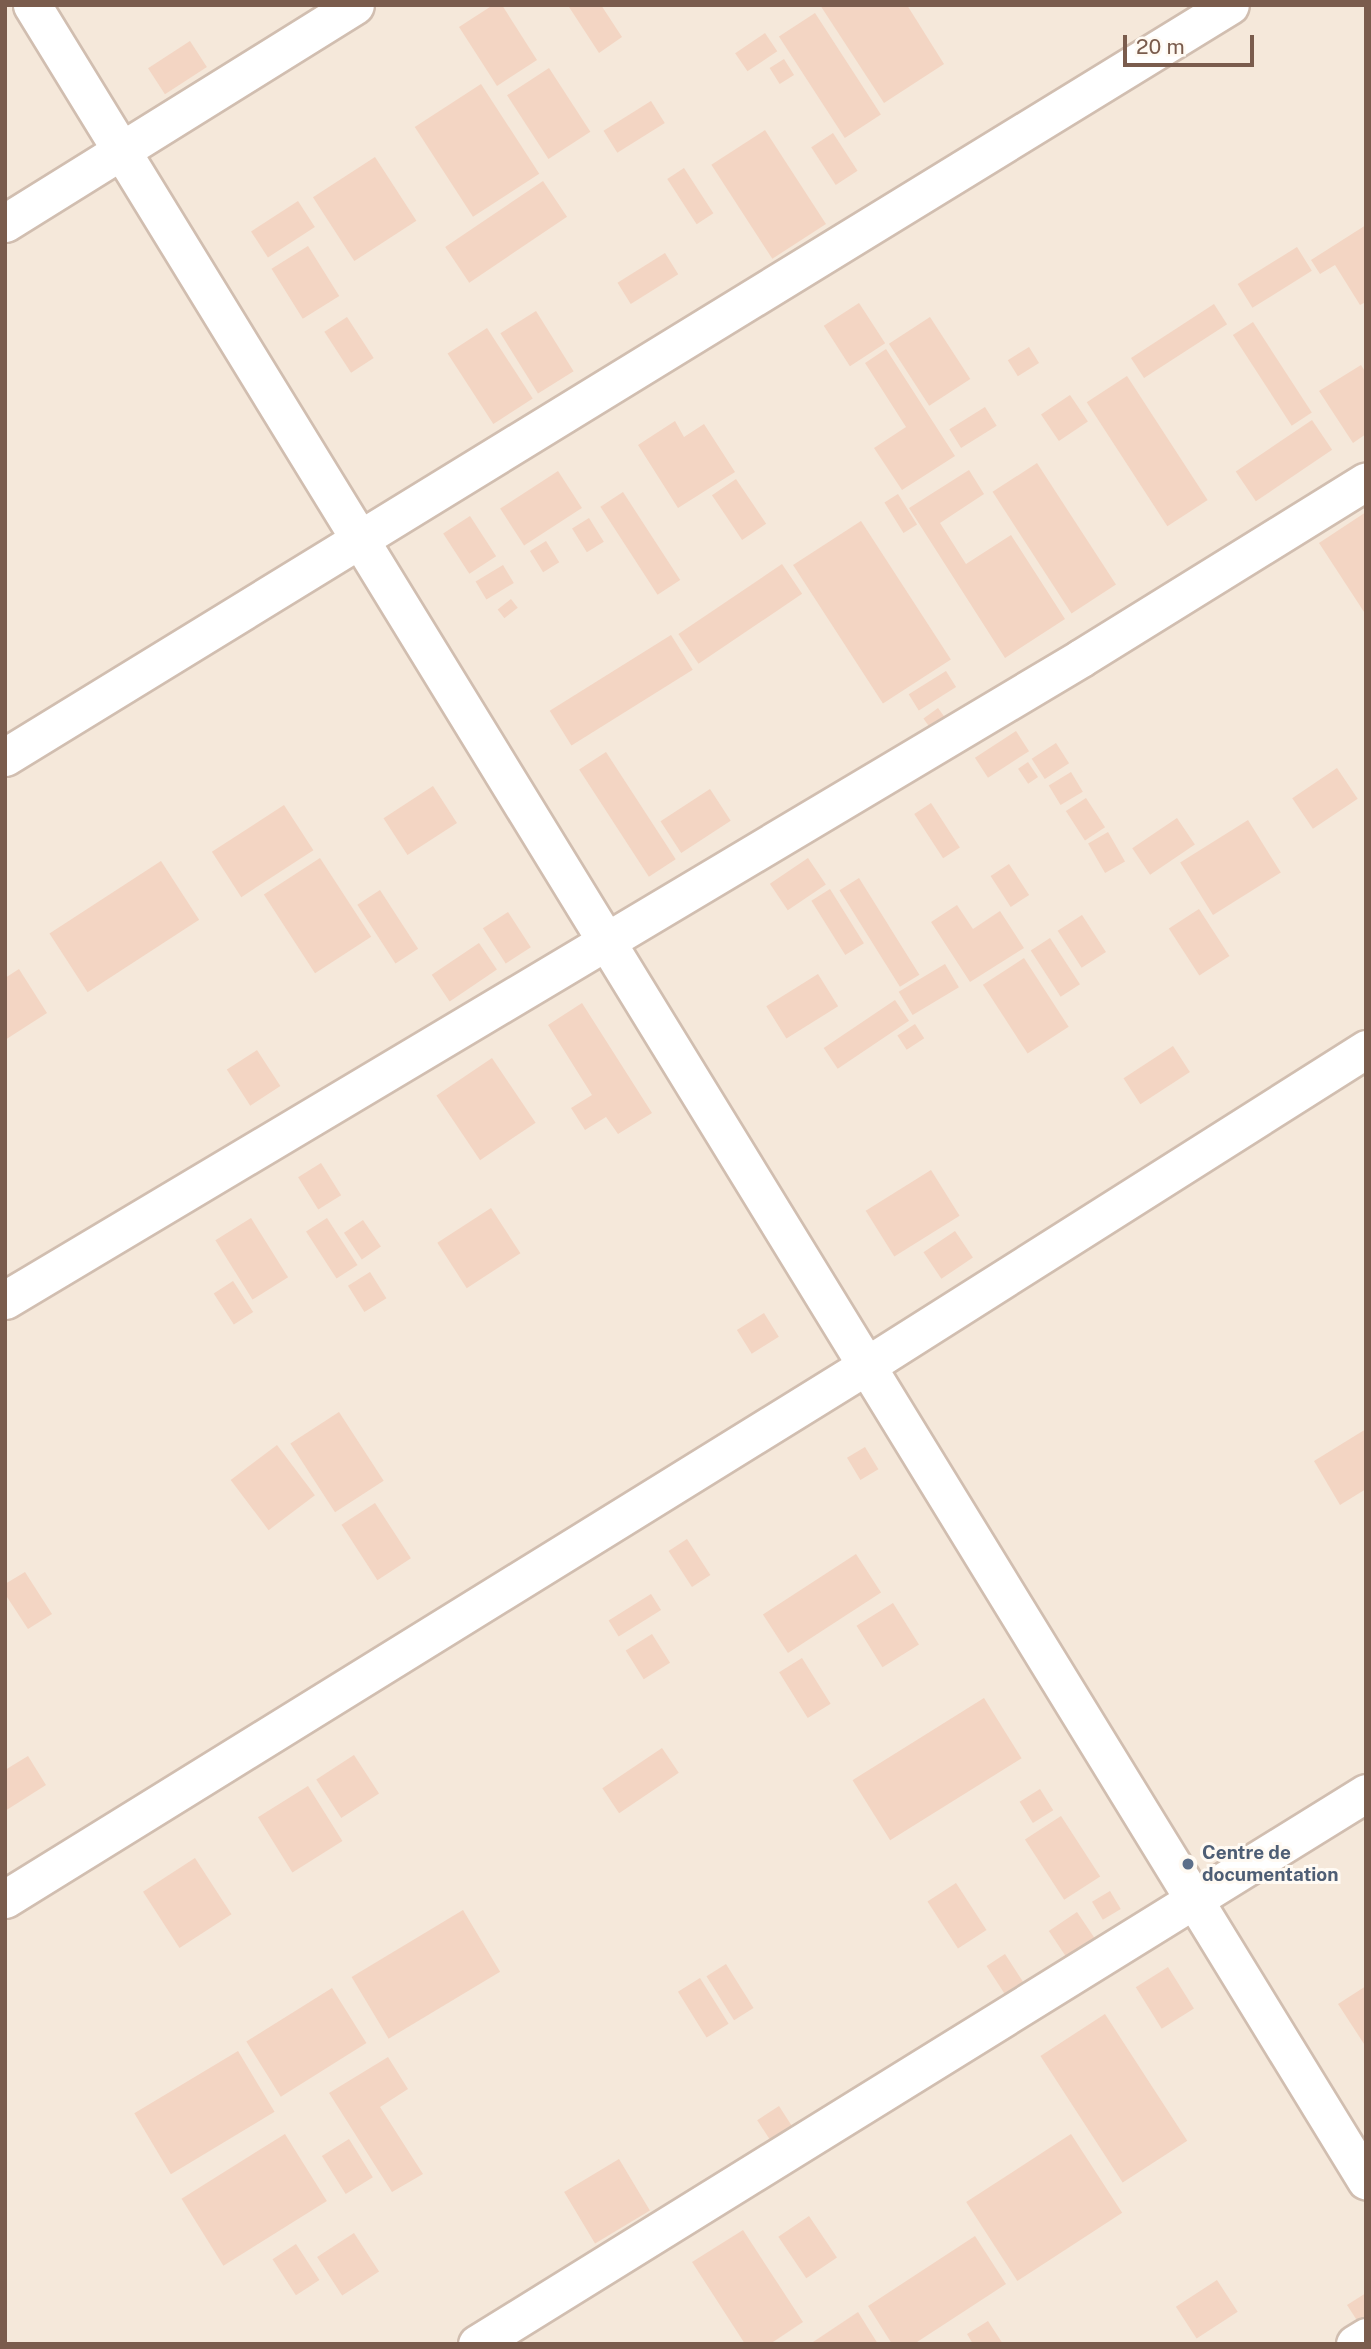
<!DOCTYPE html>
<html>
<head>
<meta charset="utf-8">
<style>
	body { margin:0 }
	#map { position:relative; width:1371px; height:2349px; overflow:hidden; background:#fdf6ec; font-family:"Public Sans",sans-serif }
	div>[style] { position:absolute }
	.residential>* { inset:0; background:#f5e8da; transform-origin:0 0 }
	.building>* { inset:0; background:#f3d5c3; transform-origin:0 0 }
	.roads { filter:drop-shadow(2px 0 #d1beb0) drop-shadow(-2px 0 #d1beb0) drop-shadow(0 2px #d1beb0) drop-shadow(0 -2px #d1beb0) }
	.street>* { height:37px; margin:-18.5px; padding:0 18.5px; transform-origin:18.5px; border-radius:18.5px; background:#fff }
	.dots>* { width:19px; height:19px; translate:-50% -50%; box-sizing:border-box; border:4px solid #fffaf3; border-radius:50% }
	span { translate:-50% -50%; white-space:nowrap; text-align:center; line-height:1.15; -webkit-text-stroke:6px #fffaf3; paint-order:stroke }
	.service-label { font-size:19px; color:#4e5e75; font-weight:700 }
	.left { translate:0 -50%; text-align:left }
	.frame { position:absolute; inset:0; border:7px solid #7a5c4d; pointer-events:none }
	.scale { position:absolute; left:1123px; top:35px; width:131px; height:32px; box-sizing:border-box; border:4px solid #7a5c4d; border-top:0; padding-left:9px; font-size:21px; line-height:24px; white-space:nowrap; color:#7a5c4d; -webkit-text-stroke:5px #fffaf3; paint-order:stroke }
</style>
</head>
<body>
<div id="map">
	<div class="residential">
		<i style="left:5px;top:5px;width:1361px;height:2339px"></i>
	</div>
	<div class="building">
		<i style="clip-path:polygon(493px 5px,502px 5px,537px 60px,497px 86px,459px 27px)"></i>
		<i style="clip-path:polygon(573px 5px,601px 5px,622px 37px,599px 53px,569px 7px)"></i>
		<i style="clip-path:polygon(820px 5px,907px 5px,944px 64px,884px 103px)"></i>
		<i style="left:815px;top:13px;width:121px;height:43px;rotate:57deg"></i>
		<i style="left:765px;top:33px;width:22px;height:36px;rotate:56deg"></i>
		<i style="left:190px;top:41px;width:31px;height:50px;rotate:57deg"></i>
		<i style="left:784px;top:59px;width:19px;height:17px;rotate:58deg"></i>
		<i style="left:549px;top:68px;width:76px;height:50px;rotate:57deg"></i>
		<i style="left:481px;top:84px;width:107px;height:79px;rotate:57deg"></i>
		<i style="left:651px;top:101px;width:26px;height:56px;rotate:58deg"></i>
		<i style="left:765px;top:130px;width:112px;height:64px;rotate:57deg"></i>
		<i style="left:833px;top:133px;width:45px;height:26px;rotate:57deg"></i>
		<i style="left:375px;top:157px;width:76px;height:74px;rotate:57deg"></i>
		<i style="left:684px;top:168px;width:54px;height:20px;rotate:57deg"></i>
		<i style="left:543px;top:181px;width:43px;height:118px;rotate:56deg"></i>
		<i style="left:298px;top:201px;width:31px;height:56px;rotate:57deg"></i>
		<i style="clip-path:polygon(1366px 225px,1366px 302px,1360px 305px,1335px 265px,1320px 274px,1311px 260px)"></i>
		<i style="left:308px;top:246px;width:59px;height:43px;rotate:58deg"></i>
		<i style="left:1297px;top:247px;width:28px;height:70px;rotate:58deg"></i>
		<i style="left:665px;top:253px;width:25px;height:56px;rotate:58deg"></i>
		<i style="left:859px;top:303px;width:48px;height:42px;rotate:57deg"></i>
		<i style="left:1214px;top:304px;width:24px;height:99px;rotate:57deg"></i>
		<i style="left:536px;top:311px;width:71px;height:42px;rotate:58deg"></i>
		<i style="left:347px;top:317px;width:49px;height:27px;rotate:57deg"></i>
		<i style="left:930px;top:317px;width:74px;height:49px;rotate:57deg"></i>
		<i style="left:1253px;top:322px;width:108px;height:24px;rotate:57deg"></i>
		<i style="left:487px;top:328px;width:84px;height:47px;rotate:57deg"></i>
		<i style="left:1029px;top:347px;width:19px;height:25px;rotate:58deg"></i>
		<i style="clip-path:polygon(886px 349px,955px 456px,902px 490px,874px 448px,906px 427px,865px 363px)"></i>
		<i style="clip-path:polygon(1361px 365px,1366px 373px,1366px 434px,1353px 443px,1319px 391px)"></i>
		<i style="left:1127px;top:376px;width:148px;height:48px;rotate:57deg"></i>
		<i style="left:1070px;top:395px;width:32px;height:35px;rotate:56deg"></i>
		<i style="left:985px;top:407px;width:22px;height:42px;rotate:58deg"></i>
		<i style="left:1312px;top:420px;width:36px;height:92px;rotate:56deg"></i>
		<i style="clip-path:polygon(675px 421px,684px 437px,704px 424px,735px 472px,678px 508px,638px 445px)"></i>
		<i style="left:1037px;top:463px;width:145px;height:53px;rotate:57deg"></i>
		<i style="clip-path:polygon(969px 470px,984px 494px,940px 523px,966px 564px,1011px 535px,1065px 619px,1005px 658px,909px 508px)"></i>
		<i style="left:558px;top:471px;width:44px;height:69px;rotate:57deg"></i>
		<i style="left:736px;top:479px;width:54px;height:29px;rotate:56deg"></i>
		<i style="left:623px;top:492px;width:105px;height:27px;rotate:57deg"></i>
		<i style="left:898px;top:494px;width:36px;height:16px;rotate:58deg"></i>
		<i style="clip-path:polygon(1366px 512px,1366px 615px,1319px 543px)"></i>
		<i style="left:470px;top:516px;width:48px;height:32px;rotate:57deg"></i>
		<i style="left:589px;top:518px;width:28px;height:20px;rotate:58deg"></i>
		<i style="left:861px;top:521px;width:165px;height:81px;rotate:57deg"></i>
		<i style="left:546px;top:541px;width:25px;height:19px;rotate:58deg"></i>
		<i style="left:782px;top:564px;width:36px;height:125px;rotate:56deg"></i>
		<i style="left:503px;top:565px;width:21px;height:32px;rotate:59deg"></i>
		<i style="left:511px;top:599px;width:11px;height:17px;rotate:52deg"></i>
		<i style="left:671px;top:635px;width:41px;height:143px;rotate:58deg"></i>
		<i style="left:946px;top:671px;width:19px;height:44px;rotate:58deg"></i>
		<i style="left:938px;top:708px;width:14px;height:18px;rotate:54deg"></i>
		<i style="left:1016px;top:731px;width:24px;height:49px;rotate:57deg"></i>
		<i style="left:1056px;top:743px;width:24px;height:29px;rotate:57deg"></i>
		<i style="left:606px;top:752px;width:128px;height:32px;rotate:57deg"></i>
		<i style="left:1028px;top:762px;width:18px;height:12px;rotate:56deg"></i>
		<i style="left:1337px;top:768px;width:37px;height:54px;rotate:56deg"></i>
		<i style="left:1071px;top:772px;width:23px;height:26px;rotate:59deg"></i>
		<i style="left:433px;top:786px;width:44px;height:59px;rotate:57deg"></i>
		<i style="left:710px;top:789px;width:38px;height:59px;rotate:57deg"></i>
		<i style="left:1086px;top:798px;width:35px;height:24px;rotate:57deg"></i>
		<i style="left:931px;top:803px;width:53px;height:20px;rotate:57deg"></i>
		<i style="left:284px;top:805px;width:54px;height:86px;rotate:57deg"></i>
		<i style="left:1177px;top:818px;width:32px;height:54px;rotate:56deg"></i>
		<i style="left:1248px;top:820px;width:62px;height:80px;rotate:58deg"></i>
		<i style="left:1108px;top:832px;width:34px;height:23px;rotate:60deg"></i>
		<i style="left:320px;top:858px;width:94px;height:67px;rotate:57deg"></i>
		<i style="left:808px;top:858px;width:32px;height:46px;rotate:56deg"></i>
		<i style="left:161px;top:861px;width:70px;height:133px;rotate:57deg"></i>
		<i style="left:1009px;top:864px;width:37px;height:22px;rotate:57deg"></i>
		<i style="left:859px;top:878px;width:114px;height:23px;rotate:58deg"></i>
		<i style="left:830px;top:889px;width:64px;height:22px;rotate:58deg"></i>
		<i style="left:380px;top:890px;width:70px;height:27px;rotate:57deg"></i>
		<i style="clip-path:polygon(957px 905px,973px 929px,1000px 911px,1024px 948px,970px 982px,931px 922px)"></i>
		<i style="left:1199px;top:909px;width:56px;height:36px;rotate:57deg"></i>
		<i style="left:508px;top:912px;width:42px;height:30px;rotate:57deg"></i>
		<i style="left:1082px;top:915px;width:44px;height:29px;rotate:57deg"></i>
		<i style="left:1050px;top:938px;width:55px;height:23px;rotate:57deg"></i>
		<i style="left:479px;top:943px;width:32px;height:57px;rotate:56deg"></i>
		<i style="left:1024px;top:958px;width:82px;height:49px;rotate:57deg"></i>
		<i style="left:945px;top:964px;width:27px;height:54px;rotate:59deg"></i>
		<i style="clip-path:polygon(19px 969px,47px 1013px,5px 1040px,5px 978px)"></i>
		<i style="left:818px;top:974px;width:38px;height:61px;rotate:58deg"></i>
		<i style="left:895px;top:1000px;width:25px;height:86px;rotate:56deg"></i>
		<i style="clip-path:polygon(582px 1003px,652px 1113px,618px 1134px,606px 1117px,585px 1130px,571px 1108px,592px 1095px,548px 1025px)"></i>
		<i style="left:915px;top:1024px;width:17px;height:21px;rotate:57deg"></i>
		<i style="left:1173px;top:1046px;width:31px;height:59px;rotate:57deg"></i>
		<i style="left:257px;top:1050px;width:43px;height:36px;rotate:57deg"></i>
		<i style="left:492px;top:1058px;width:78px;height:67px;rotate:56deg"></i>
		<i style="left:321px;top:1163px;width:38px;height:27px;rotate:58deg"></i>
		<i style="left:931px;top:1170px;width:54px;height:77px;rotate:58deg"></i>
		<i style="left:491px;top:1208px;width:54px;height:64px;rotate:57deg"></i>
		<i style="left:251px;top:1218px;width:70px;height:42px;rotate:58deg"></i>
		<i style="left:327px;top:1218px;width:56px;height:25px;rotate:57deg"></i>
		<i style="left:363px;top:1220px;width:32px;height:23px;rotate:56deg"></i>
		<i style="left:955px;top:1231px;width:32px;height:38px;rotate:56deg"></i>
		<i style="left:370px;top:1272px;width:31px;height:26px;rotate:58deg"></i>
		<i style="left:233px;top:1281px;width:37px;height:23px;rotate:57deg"></i>
		<i style="left:764px;top:1313px;width:28px;height:32px;rotate:58deg"></i>
		<i style="left:339px;top:1412px;width:82px;height:58px;rotate:57deg"></i>
		<i style="clip-path:polygon(1366px 1429px,1366px 1489px,1340px 1505px,1314px 1461px)"></i>
		<i style="left:277px;top:1445px;width:63px;height:58px;rotate:53deg"></i>
		<i style="left:865px;top:1447px;width:26px;height:21px;rotate:59deg"></i>
		<i style="left:375px;top:1503px;width:66px;height:40px;rotate:57deg"></i>
		<i style="left:687px;top:1539px;width:43px;height:22px;rotate:57deg"></i>
		<i style="left:856px;top:1554px;width:46px;height:111px;rotate:57deg"></i>
		<i style="clip-path:polygon(25px 1572px,52px 1614px,28px 1629px,5px 1594px,5px 1584px)"></i>
		<i style="left:651px;top:1594px;width:19px;height:50px;rotate:58deg"></i>
		<i style="left:893px;top:1603px;width:49px;height:43px;rotate:58deg"></i>
		<i style="left:652px;top:1634px;width:34px;height:31px;rotate:58deg"></i>
		<i style="left:802px;top:1658px;width:54px;height:27px;rotate:58deg"></i>
		<i style="left:984px;top:1698px;width:71px;height:155px;rotate:58deg"></i>
		<i style="left:662px;top:1748px;width:30px;height:72px;rotate:56deg"></i>
		<i style="left:354px;top:1755px;width:46px;height:45px;rotate:57deg"></i>
		<i style="clip-path:polygon(28px 1756px,46px 1785px,5px 1811px,5px 1770px)"></i>
		<i style="left:308px;top:1786px;width:65px;height:59px;rotate:58deg"></i>
		<i style="left:1040px;top:1789px;width:25px;height:24px;rotate:58deg"></i>
		<i style="left:1061px;top:1816px;width:72px;height:43px;rotate:57deg"></i>
		<i style="left:195px;top:1858px;width:67px;height:62px;rotate:57deg"></i>
		<i style="left:956px;top:1883px;width:56px;height:34px;rotate:57deg"></i>
		<i style="left:1110px;top:1891px;width:21px;height:21px;rotate:59deg"></i>
		<i style="left:463px;top:1910px;width:72px;height:130px;rotate:59deg"></i>
		<i style="left:1077px;top:1912px;width:34px;height:34px;rotate:56deg"></i>
		<i style="left:1005px;top:1954px;width:37px;height:22px;rotate:57deg"></i>
		<i style="left:726px;top:1964px;width:52px;height:23px;rotate:58deg"></i>
		<i style="left:1168px;top:1967px;width:49px;height:38px;rotate:58deg"></i>
		<i style="left:700px;top:1978px;width:54px;height:26px;rotate:58deg"></i>
		<i style="clip-path:polygon(1366px 1986px,1366px 2047px,1338px 2004px)"></i>
		<i style="left:332px;top:1988px;width:65px;height:101px;rotate:58deg"></i>
		<i style="left:1105px;top:2014px;width:151px;height:77px;rotate:57deg"></i>
		<i style="left:238px;top:2051px;width:71px;height:121px;rotate:59deg"></i>
		<i style="clip-path:polygon(388px 2057px,408px 2089px,380px 2107px,423px 2174px,392px 2192px,329px 2093px)"></i>
		<i style="left:779px;top:2106px;width:24px;height:26px;rotate:57deg"></i>
		<i style="left:285px;top:2134px;width:79px;height:122px;rotate:58deg"></i>
		<i style="left:1071px;top:2134px;width:94px;height:125px;rotate:57deg"></i>
		<i style="left:349px;top:2139px;width:45px;height:32px;rotate:58deg"></i>
		<i style="left:619px;top:2159px;width:60px;height:64px;rotate:59deg"></i>
		<i style="left:809px;top:2216px;width:50px;height:37px;rotate:56deg"></i>
		<i style="clip-path:polygon(743px 2230px,803px 2322px,770px 2344px,745px 2344px,692px 2262px)"></i>
		<i style="left:354px;top:2233px;width:46px;height:44px;rotate:57deg"></i>
		<i style="clip-path:polygon(975px 2236px,1006px 2284px,914px 2344px,892px 2344px,868px 2306px)"></i>
		<i style="left:296px;top:2244px;width:43px;height:28px;rotate:57deg"></i>
		<i style="left:1217px;top:2280px;width:38px;height:49px;rotate:57deg"></i>
		<i style="clip-path:polygon(1366px 2293px,1366px 2317px,1358px 2322px,1347px 2305px)"></i>
		<i style="clip-path:polygon(858px 2312px,878px 2344px,810px 2344px)"></i>
		<i style="clip-path:polygon(988px 2321px,1003px 2344px,973px 2344px,967px 2334px)"></i>
	</div>
	<div class="roads">
		<div class="street">
			<i style="left:32px;top:5px;width:2552px;rotate:58.48deg"></i>
			<i style="left:5px;top:223px;width:412px;rotate:-31.9deg"></i>
			<i style="left:5px;top:757px;width:1437px;rotate:-31.54deg"></i>
			<i style="left:5px;top:1300px;width:1253px;rotate:-30.82deg"></i>
			<i style="left:1081px;top:658px;width:335px;rotate:-31.8deg"></i>
			<i style="left:5px;top:1899px;width:1013px;rotate:-31.76deg"></i>
			<i style="left:866px;top:1366px;width:592px;rotate:-32.37deg"></i>
			<i style="left:477px;top:2344px;width:1046px;rotate:-31.79deg"></i>
			<i style="left:1355px;top:2344px;width:13px;rotate:-32deg"></i>
		</div>
	</div>
	<div class="dots">
		<i style="left:1188px;top:1864px;background:#5c6f8a"></i>
	</div>
	<div class="service-label">
		<span class="left" style="left:1202px;top:1864px">Centre de<br>documentation</span>
	</div>
	<div class="frame"></div>
	<div class="scale">20 m</div>
</div>
</body>
</html>
